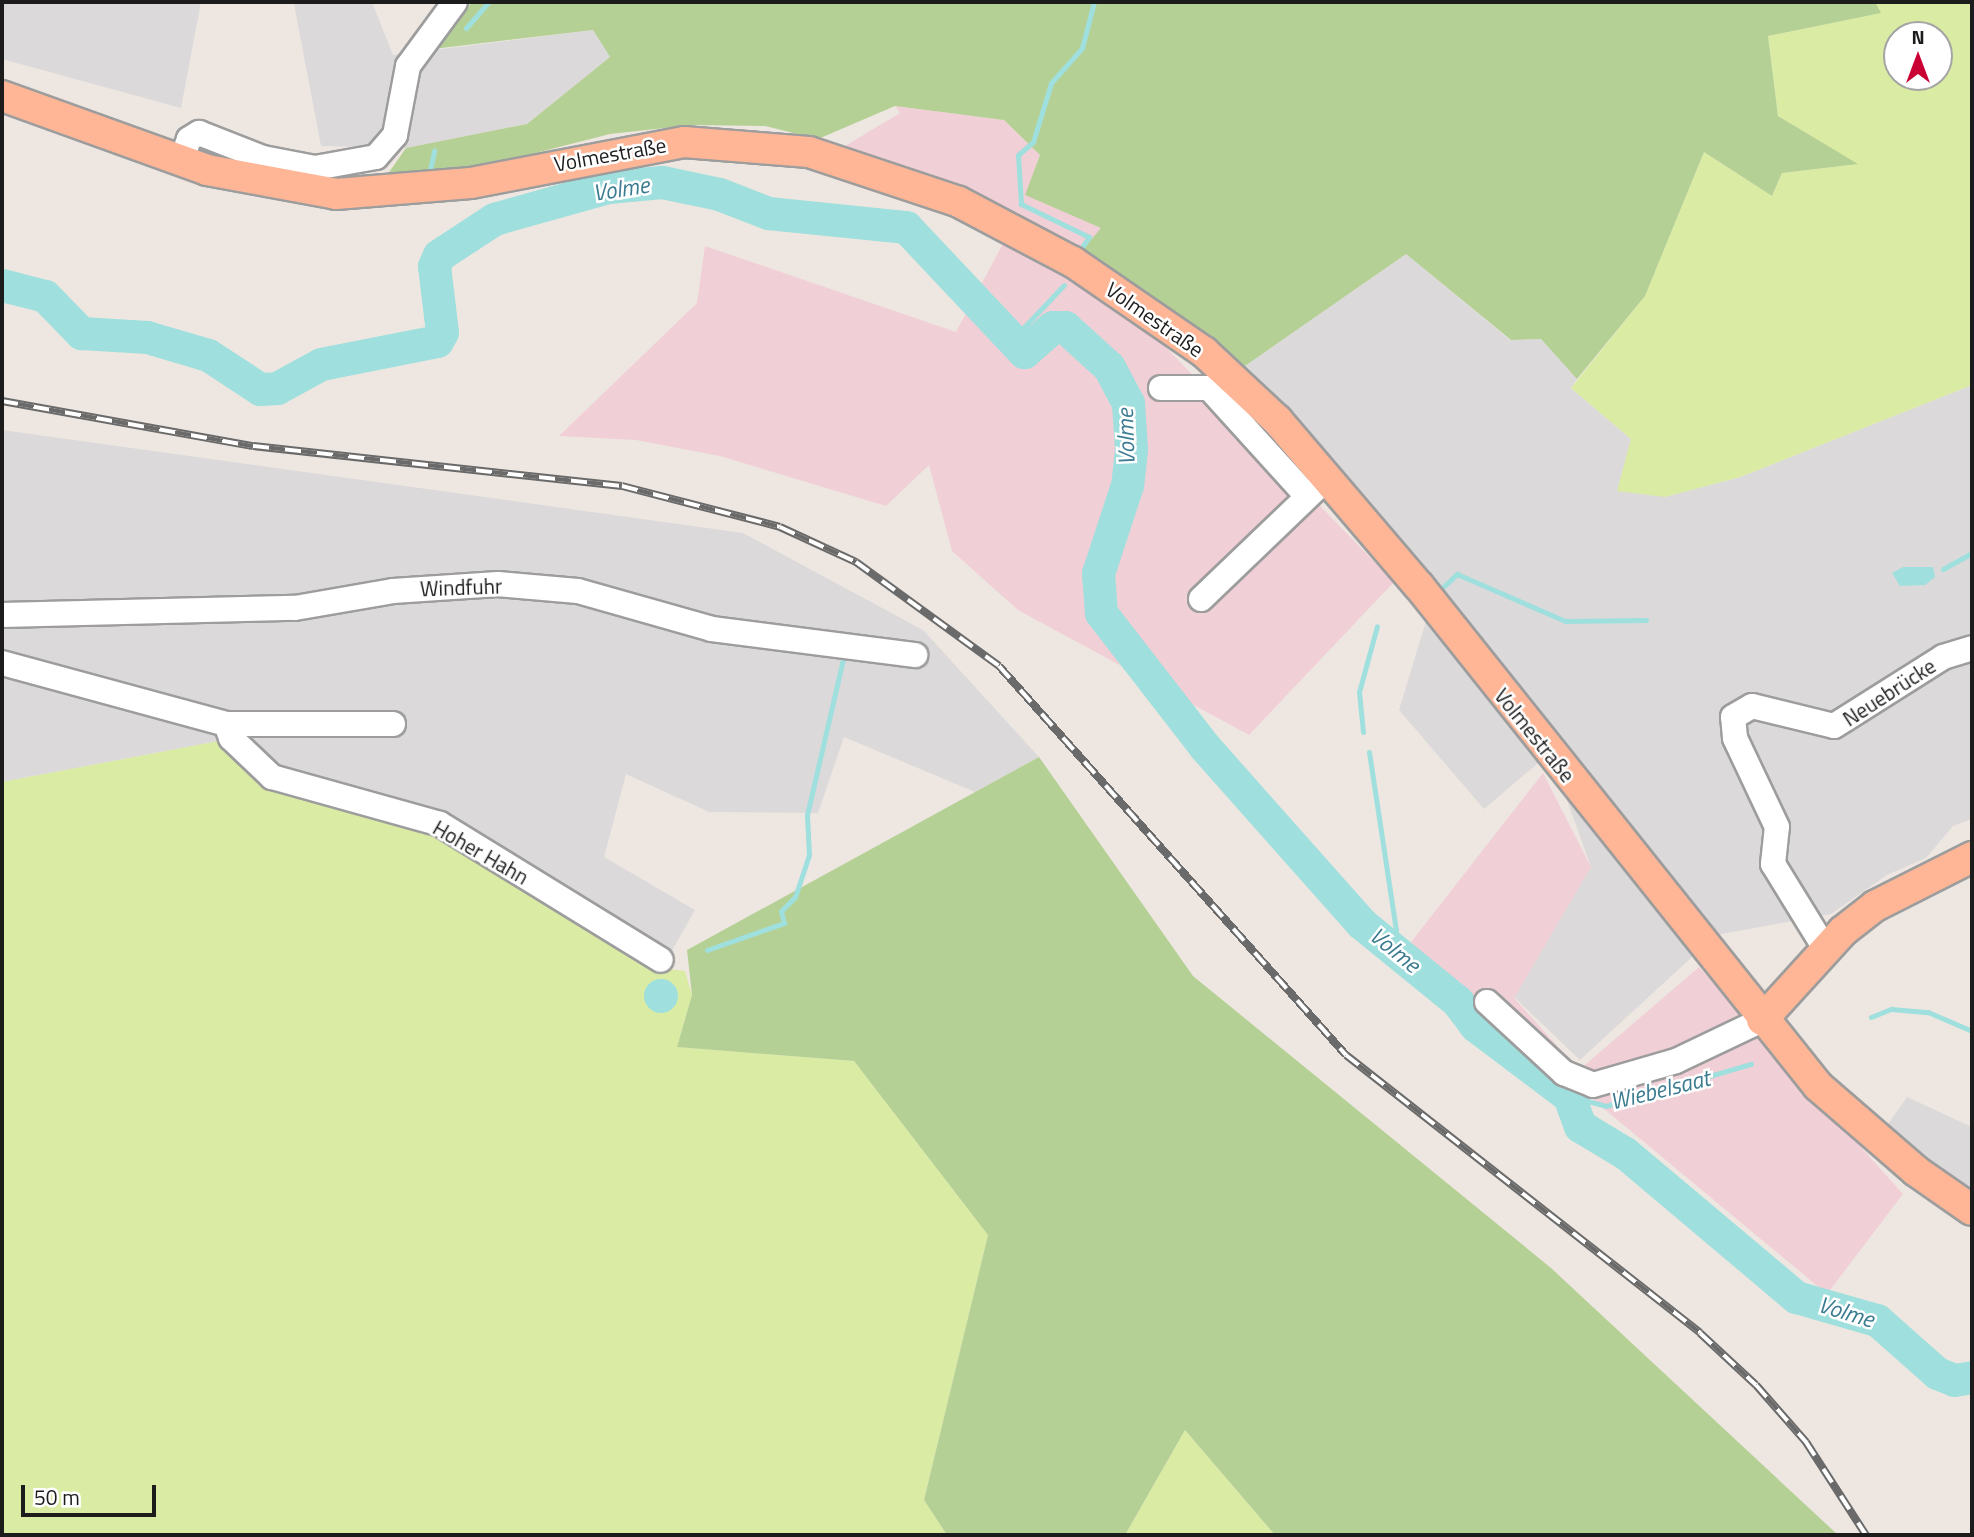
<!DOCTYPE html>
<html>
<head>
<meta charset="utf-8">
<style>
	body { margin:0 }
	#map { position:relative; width:1974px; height:1537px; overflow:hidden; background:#eee7e1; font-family:"Titillium Web",sans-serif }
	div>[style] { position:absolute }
	.residential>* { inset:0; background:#dbd9da }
	.commercial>* { inset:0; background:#f1cfd6 }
	.grass>* { inset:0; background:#daeca4 }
	.forest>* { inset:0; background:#b5d094 }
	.water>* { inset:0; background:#9fdfdd }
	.round { border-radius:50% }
	.stream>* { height:5px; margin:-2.5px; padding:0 2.5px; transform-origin:2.5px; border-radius:2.5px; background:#9fdfdd }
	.river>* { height:33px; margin:-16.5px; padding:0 16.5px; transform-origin:16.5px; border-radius:16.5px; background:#9fdfdd }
	.roads { filter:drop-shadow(2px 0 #9d9d9d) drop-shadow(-2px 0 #9d9d9d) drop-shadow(0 2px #9d9d9d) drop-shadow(0 -2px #9d9d9d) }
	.minor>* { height:24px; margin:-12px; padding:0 12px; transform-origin:12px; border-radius:12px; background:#fff }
	.major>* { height:30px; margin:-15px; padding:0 15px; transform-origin:15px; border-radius:15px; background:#ffb696 }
	.rail>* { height:8px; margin-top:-4px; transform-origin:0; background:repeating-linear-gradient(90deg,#fff 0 16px,#6a6a6a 0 32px); box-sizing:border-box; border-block:2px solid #6a6a6a }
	span { translate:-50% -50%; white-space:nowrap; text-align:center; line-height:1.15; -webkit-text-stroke:5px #fff; paint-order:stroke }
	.street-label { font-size:21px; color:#1c1c1c }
	.water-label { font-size:23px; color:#3a7b90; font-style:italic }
	.frame { position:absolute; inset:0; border:4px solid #1c1c1c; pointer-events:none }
	.north { position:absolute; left:1883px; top:21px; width:70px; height:70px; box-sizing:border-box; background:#fff; border:2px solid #a4a4a4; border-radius:50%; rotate:0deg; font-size:19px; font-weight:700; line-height:28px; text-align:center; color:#1c1c1c }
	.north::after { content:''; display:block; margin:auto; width:24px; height:32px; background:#c90034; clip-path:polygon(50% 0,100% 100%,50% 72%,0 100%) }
	.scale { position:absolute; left:21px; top:1485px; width:135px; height:32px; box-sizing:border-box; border:4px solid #1c1c1c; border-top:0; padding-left:9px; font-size:21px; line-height:24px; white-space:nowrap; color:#1c1c1c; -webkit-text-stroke:5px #fff; paint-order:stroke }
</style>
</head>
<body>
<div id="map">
	<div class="residential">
		<i style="clip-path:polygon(2px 2px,201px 2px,181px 108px,2px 59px)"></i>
		<i style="clip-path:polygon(372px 2px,393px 55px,593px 30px,610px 57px,527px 124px,406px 148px,321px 146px,294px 4px)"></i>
		<i style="clip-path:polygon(1406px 254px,1510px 340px,1541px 339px,1577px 379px,1571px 388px,1631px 439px,1665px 497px,1740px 477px,1972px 385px,1972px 819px,1953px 826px,1926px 858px,1887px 875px,1831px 914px,1716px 935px,1580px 1060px,1514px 997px,1591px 867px,1550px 753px,1484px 809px,1399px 710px,1438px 582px,1245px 366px)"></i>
		<i style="clip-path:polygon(2px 430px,743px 533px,923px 630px,1039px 757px,975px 792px,844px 737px,818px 813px,709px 812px,626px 774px,604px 857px,695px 910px,662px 968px,361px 810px,246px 770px,219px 741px,2px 782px)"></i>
		<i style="clip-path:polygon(1907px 1097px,1972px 1127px,1972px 1195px,1888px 1124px)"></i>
	</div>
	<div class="commercial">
		<i style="clip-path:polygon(895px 106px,1004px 120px,1040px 155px,1026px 195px,1102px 228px,1078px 257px,1394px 582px,1249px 735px,1018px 610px,952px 551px,929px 465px,886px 506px,720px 456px,636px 440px,559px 436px,697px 303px,705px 246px,956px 332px,1017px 217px,960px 188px,845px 146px,900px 113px)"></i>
		<i style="clip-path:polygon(1543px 773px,1591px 867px,1514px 998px,1579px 1070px,1699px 967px,1903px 1194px,1827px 1294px,1408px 946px)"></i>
	</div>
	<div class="grass">
		<i style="clip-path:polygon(evenodd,1875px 2px,1972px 2px,1972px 385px,1740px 477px,1665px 497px,1617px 491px,1631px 439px,1571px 388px,1645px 296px,1704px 152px,1772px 196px,1782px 173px,1857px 164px,1778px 116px,1768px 36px,1880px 13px,1875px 2px,1897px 35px,1939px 35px,1939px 77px,1897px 77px,1897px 35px)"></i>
		<i style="clip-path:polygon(219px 741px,246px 770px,450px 838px,662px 968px,685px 971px,692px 995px,677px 1047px,854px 1061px,988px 1235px,924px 1500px,947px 1535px,2px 1535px,2px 782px)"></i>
		<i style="clip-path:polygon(1185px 1430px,1275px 1535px,1125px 1535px)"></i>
	</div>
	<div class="forest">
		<i style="clip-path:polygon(472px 2px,1875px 2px,1881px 13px,1768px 36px,1778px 116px,1858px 164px,1782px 173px,1772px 196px,1704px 152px,1645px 296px,1577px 379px,1541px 339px,1511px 340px,1406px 254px,1245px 366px,1077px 257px,1101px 228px,1025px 195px,1040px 155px,1004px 120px,895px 106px,818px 139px,765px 126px,692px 125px,610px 134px,476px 168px,385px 178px,406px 148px,527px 124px,610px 57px,593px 30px,433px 49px)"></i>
		<i style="clip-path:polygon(1039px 757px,1193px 976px,1551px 1268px,1838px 1535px,1275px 1535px,1185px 1430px,1125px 1535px,947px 1535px,924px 1500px,988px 1235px,854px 1061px,677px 1047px,692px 995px,687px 950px)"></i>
	</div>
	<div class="water">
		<i style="clip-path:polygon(1903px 567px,1933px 567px,1935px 577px,1925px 585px,1900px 586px,1892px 573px)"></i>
		<i class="round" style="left:644px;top:979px;width:34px;height:34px"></i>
	</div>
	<div class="stream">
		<i style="left:466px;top:28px;width:35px;rotate:-49deg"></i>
		<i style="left:429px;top:175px;width:25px;rotate:-78deg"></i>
		<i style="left:1080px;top:250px;width:16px;rotate:-55deg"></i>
		<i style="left:1089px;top:237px;width:76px;rotate:-154.1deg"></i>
		<i style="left:1021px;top:204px;width:49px;rotate:-93.5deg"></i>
		<i style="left:1018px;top:155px;width:20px;rotate:-41deg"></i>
		<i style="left:1033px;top:142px;width:62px;rotate:-73deg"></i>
		<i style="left:1051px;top:83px;width:47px;rotate:-48.5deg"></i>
		<i style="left:1082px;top:48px;width:48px;rotate:-75.4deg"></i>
		<i style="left:1011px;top:341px;width:77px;rotate:-46.6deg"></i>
		<i style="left:1943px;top:569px;width:33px;rotate:-29deg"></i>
		<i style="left:1442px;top:588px;width:21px;rotate:-43deg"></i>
		<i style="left:1457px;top:574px;width:118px;rotate:23.5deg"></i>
		<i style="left:1565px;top:621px;width:81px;rotate:-0.7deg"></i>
		<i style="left:1363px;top:732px;width:40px;rotate:-95.7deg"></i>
		<i style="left:1359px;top:692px;width:68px;rotate:-74.7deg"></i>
		<i style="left:1369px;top:752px;width:180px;rotate:81.4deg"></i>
		<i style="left:1396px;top:930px;width:18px;rotate:106deg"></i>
		<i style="left:707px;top:950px;width:82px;rotate:-19.3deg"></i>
		<i style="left:784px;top:923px;width:12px;rotate:-104deg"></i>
		<i style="left:781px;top:911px;width:20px;rotate:-45deg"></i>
		<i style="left:795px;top:897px;width:44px;rotate:-71.6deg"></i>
		<i style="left:809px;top:855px;width:40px;rotate:-92.9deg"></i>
		<i style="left:807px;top:815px;width:164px;rotate:-77deg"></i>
		<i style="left:1871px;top:1017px;width:22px;rotate:-22deg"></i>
		<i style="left:1891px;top:1009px;width:37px;rotate:5deg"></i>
		<i style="left:1928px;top:1012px;width:48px;rotate:23.4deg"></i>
		<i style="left:1569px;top:1096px;width:38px;rotate:15deg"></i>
		<i style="left:1606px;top:1106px;width:151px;rotate:-16.2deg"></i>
	</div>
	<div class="river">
		<i style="left:2px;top:285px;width:44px;rotate:14.3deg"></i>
		<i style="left:45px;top:296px;width:52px;rotate:45.8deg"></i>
		<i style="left:81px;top:333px;width:66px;rotate:3.5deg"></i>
		<i style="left:147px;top:337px;width:64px;rotate:16.4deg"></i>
		<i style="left:208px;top:355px;width:62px;rotate:33.2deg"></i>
		<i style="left:260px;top:389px;width:17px;rotate:-3deg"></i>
		<i style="left:277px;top:388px;width:50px;rotate:-28.6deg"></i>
		<i style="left:321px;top:364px;width:118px;rotate:-11.2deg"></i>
		<i style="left:437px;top:341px;width:10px;rotate:-61deg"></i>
		<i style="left:442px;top:332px;width:66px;rotate:-96.9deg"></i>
		<i style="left:434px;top:266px;width:12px;rotate:-66deg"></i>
		<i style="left:439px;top:255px;width:66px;rotate:-33.2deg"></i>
		<i style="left:494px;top:219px;width:118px;rotate:-15.7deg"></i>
		<i style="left:608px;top:187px;width:54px;rotate:-5.3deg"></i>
		<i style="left:662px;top:182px;width:58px;rotate:11.9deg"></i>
		<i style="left:719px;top:194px;width:53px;rotate:21.2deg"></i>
		<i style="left:768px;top:213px;width:139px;rotate:5.8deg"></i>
		<i style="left:906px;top:227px;width:172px;rotate:46.7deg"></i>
		<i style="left:1024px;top:352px;width:38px;rotate:-41deg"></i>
		<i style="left:1053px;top:327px;width:12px"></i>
		<i style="left:1065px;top:327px;width:59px;rotate:42.3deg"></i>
		<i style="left:1109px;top:367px;width:41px;rotate:62.2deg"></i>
		<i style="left:1128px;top:403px;width:46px;rotate:86.3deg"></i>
		<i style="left:1131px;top:449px;width:36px;rotate:96deg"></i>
		<i style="left:1127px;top:485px;width:93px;rotate:108.2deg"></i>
		<i style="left:1098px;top:573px;width:40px;rotate:85.7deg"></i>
		<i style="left:1101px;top:613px;width:168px;rotate:52.2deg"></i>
		<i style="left:1204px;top:746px;width:237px;rotate:48.4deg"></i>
		<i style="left:1361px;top:923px;width:124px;rotate:39.1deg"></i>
		<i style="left:1457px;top:1001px;width:31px;rotate:53deg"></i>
		<i style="left:1476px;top:1026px;width:116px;rotate:37deg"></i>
		<i style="left:1569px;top:1096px;width:32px;rotate:70deg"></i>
		<i style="left:1580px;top:1126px;width:52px;rotate:31deg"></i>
		<i style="left:1625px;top:1153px;width:224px;rotate:40.1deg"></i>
		<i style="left:1796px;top:1297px;width:84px;rotate:15.9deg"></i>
		<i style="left:1877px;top:1320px;width:80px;rotate:41.5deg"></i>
		<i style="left:1937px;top:1373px;width:18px;rotate:22deg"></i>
		<i style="left:1954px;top:1380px;width:18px;rotate:-9deg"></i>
	</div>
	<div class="roads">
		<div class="minor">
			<i style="left:181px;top:162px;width:24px;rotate:-71deg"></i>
			<i style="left:189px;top:139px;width:12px;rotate:-31deg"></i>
			<i style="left:199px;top:133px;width:69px;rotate:21.3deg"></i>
			<i style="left:263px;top:158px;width:53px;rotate:10.9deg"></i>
			<i style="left:315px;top:168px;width:62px;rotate:-10.2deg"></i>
			<i style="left:376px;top:157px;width:29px;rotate:-49deg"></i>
			<i style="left:395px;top:135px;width:70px;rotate:-79.3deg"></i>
			<i style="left:408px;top:66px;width:79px;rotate:-53.7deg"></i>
			<i style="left:1161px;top:388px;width:48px"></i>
			<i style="left:1209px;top:388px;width:146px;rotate:47.8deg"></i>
			<i style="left:1201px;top:599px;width:165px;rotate:-43.8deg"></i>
			<i style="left:2px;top:615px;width:293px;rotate:-1.4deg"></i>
			<i style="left:295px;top:608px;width:99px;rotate:-9.8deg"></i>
			<i style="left:393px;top:591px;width:105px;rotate:-3.8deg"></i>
			<i style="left:498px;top:584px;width:80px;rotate:5deg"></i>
			<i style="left:578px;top:591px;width:139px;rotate:15.8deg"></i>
			<i style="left:712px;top:629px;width:205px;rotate:7.3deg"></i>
			<i style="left:2px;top:663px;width:232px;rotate:15.2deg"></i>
			<i style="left:226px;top:724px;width:15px;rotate:70deg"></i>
			<i style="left:231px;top:738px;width:57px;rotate:43.6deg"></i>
			<i style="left:272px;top:777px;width:174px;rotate:15.6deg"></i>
			<i style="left:440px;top:824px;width:259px;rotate:31.6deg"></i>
			<i style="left:226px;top:724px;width:167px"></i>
			<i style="left:1826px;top:950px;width:101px;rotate:-121.6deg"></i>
			<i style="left:1773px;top:864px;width:37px;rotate:-84deg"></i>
			<i style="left:1777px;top:827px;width:98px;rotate:-115.3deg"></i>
			<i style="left:1735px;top:738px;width:21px;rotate:-95deg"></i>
			<i style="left:1733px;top:717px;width:22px;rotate:-30deg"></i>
			<i style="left:1752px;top:706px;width:84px;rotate:13.7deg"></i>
			<i style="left:1834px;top:726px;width:129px;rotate:-32.3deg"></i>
			<i style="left:1943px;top:657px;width:30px;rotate:-17deg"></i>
			<i style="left:1487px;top:1002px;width:105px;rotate:42.7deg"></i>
			<i style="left:1564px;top:1073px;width:31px;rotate:22deg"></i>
			<i style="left:1593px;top:1085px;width:86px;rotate:-16.1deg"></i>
			<i style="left:1676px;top:1061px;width:95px;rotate:-25.5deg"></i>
		</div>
		<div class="major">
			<i style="left:2px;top:96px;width:218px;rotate:19.8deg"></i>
			<i style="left:207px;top:170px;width:131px;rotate:10.5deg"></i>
			<i style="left:336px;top:194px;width:135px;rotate:-4.7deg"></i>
			<i style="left:471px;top:183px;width:217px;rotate:-10.9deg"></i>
			<i style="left:684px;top:142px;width:125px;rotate:4.6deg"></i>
			<i style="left:809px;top:152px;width:158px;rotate:18.4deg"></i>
			<i style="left:959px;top:202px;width:129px;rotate:27.8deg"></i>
			<i style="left:1073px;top:262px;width:159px;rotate:34.5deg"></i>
			<i style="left:1204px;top:352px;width:100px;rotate:43deg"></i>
			<i style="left:1277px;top:420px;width:218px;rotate:49.5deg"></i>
			<i style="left:1419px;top:586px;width:640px;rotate:51.41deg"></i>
			<i style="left:1818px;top:1086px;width:130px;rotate:40.9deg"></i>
			<i style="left:1916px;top:1171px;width:68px;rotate:34.9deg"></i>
			<i style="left:1762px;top:1020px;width:120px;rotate:-47.7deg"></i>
			<i style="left:1843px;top:931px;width:41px;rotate:-38deg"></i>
			<i style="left:1875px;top:906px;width:109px;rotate:-26.8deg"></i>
		</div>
	</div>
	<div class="rail">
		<i style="left:2px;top:401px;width:255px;rotate:10.2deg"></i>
		<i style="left:253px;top:446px;width:371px;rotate:6.2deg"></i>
		<i style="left:622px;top:486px;width:163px;rotate:14.5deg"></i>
		<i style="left:780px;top:527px;width:84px;rotate:24.7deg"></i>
		<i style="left:856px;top:562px;width:177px;rotate:36deg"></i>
		<i style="left:999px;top:666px;width:521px;rotate:48.27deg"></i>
		<i style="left:1346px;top:1055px;width:450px;rotate:38.1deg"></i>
		<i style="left:1700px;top:1333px;width:76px;rotate:42.9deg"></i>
		<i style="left:1756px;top:1385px;width:76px;rotate:48.7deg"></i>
		<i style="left:1806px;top:1442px;width:111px;rotate:57.2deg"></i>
	</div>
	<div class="street-label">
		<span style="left:610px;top:154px;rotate:-10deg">Volmestraße</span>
		<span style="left:1155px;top:319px;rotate:35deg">Volmestraße</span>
		<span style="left:461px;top:587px;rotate:-2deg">Windfuhr</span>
		<span style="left:1889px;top:692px;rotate:-33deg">Neuebrücke</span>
		<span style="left:1535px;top:735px;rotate:51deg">Volmestraße</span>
		<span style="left:481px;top:852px;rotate:30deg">Hoher Hahn</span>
	</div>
	<div class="water-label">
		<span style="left:621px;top:189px;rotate:-9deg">Volme</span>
		<span style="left:1126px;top:437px;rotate:-92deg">Volme</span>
		<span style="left:1395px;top:950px;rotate:39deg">Volme</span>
		<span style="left:1660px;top:1090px;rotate:-14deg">Wiebelsaat</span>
		<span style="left:1846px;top:1312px;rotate:17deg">Volme</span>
	</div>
	<div class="frame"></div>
	<div class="north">N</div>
	<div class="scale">50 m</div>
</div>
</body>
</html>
